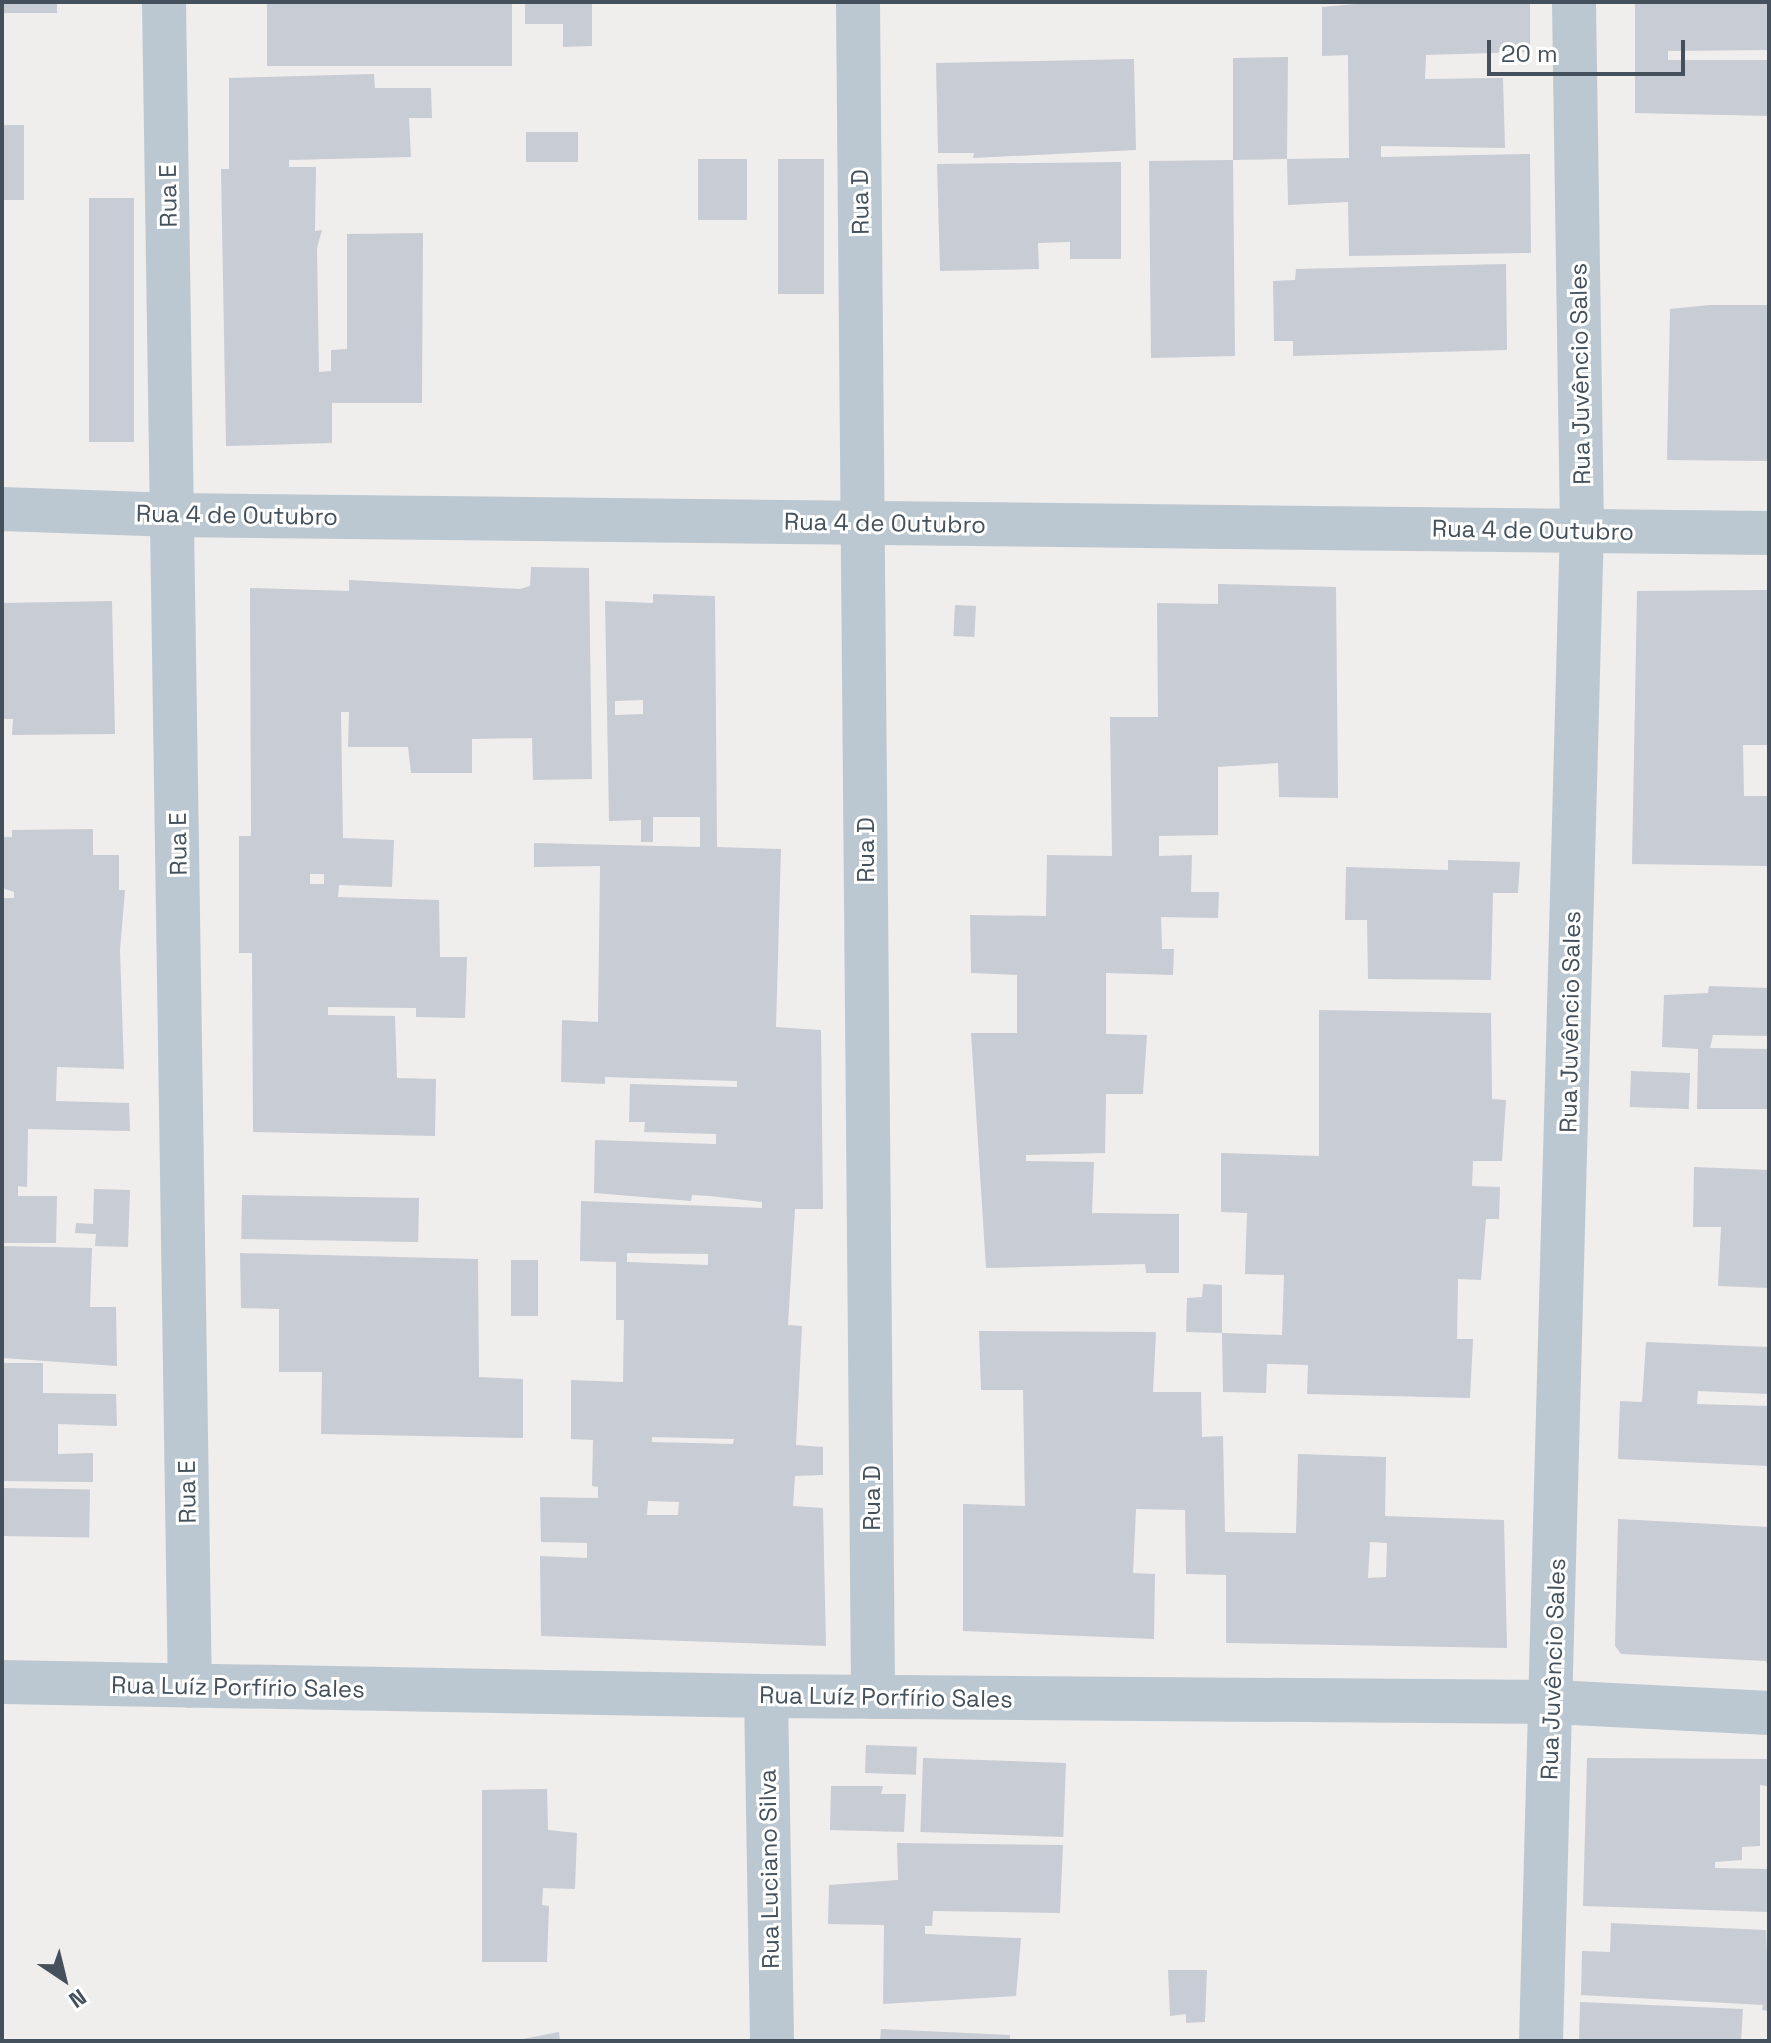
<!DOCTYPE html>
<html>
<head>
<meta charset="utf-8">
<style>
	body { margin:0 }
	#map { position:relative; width:1771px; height:2043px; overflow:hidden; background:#f0eded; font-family:"Space Grotesk",sans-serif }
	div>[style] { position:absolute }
	.building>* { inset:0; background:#c8ccd4; transform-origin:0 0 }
	.minor>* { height:44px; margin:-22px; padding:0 22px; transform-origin:22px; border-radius:22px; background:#bcc8d1 }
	span { translate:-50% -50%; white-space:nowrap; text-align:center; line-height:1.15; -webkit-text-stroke:6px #fff; paint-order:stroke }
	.street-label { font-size:24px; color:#44515c }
	.frame { position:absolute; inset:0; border:4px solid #44515c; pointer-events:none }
	.north { position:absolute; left:24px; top:1939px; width:80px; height:80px; -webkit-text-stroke:6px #fff; paint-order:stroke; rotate:145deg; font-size:22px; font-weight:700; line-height:32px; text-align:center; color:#44515c }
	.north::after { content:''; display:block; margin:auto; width:28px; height:36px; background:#44515c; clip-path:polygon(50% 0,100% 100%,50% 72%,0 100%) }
	.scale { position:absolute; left:1487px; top:40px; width:198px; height:36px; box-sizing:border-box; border:4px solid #44515c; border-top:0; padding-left:10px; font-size:24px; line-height:28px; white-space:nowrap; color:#44515c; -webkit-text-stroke:6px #fff; paint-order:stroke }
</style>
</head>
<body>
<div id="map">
	<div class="building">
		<i style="left:2px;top:2px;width:55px;height:11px"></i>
		<i style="left:267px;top:2px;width:245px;height:64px"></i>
		<i style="clip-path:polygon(525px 2px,592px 2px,592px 46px,563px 47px,563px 24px,525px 24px)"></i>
		<i style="clip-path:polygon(1378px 2px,1530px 3px,1530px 52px,1426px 55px,1425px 79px,1503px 78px,1505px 148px,1381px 146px,1381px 157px,1530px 154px,1531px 253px,1349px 256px,1348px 202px,1288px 205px,1287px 159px,1349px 158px,1348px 55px,1322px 56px,1322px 7px)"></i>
		<i style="clip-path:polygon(1635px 2px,1769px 2px,1769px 50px,1668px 51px,1668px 60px,1769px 60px,1768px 116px,1635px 113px)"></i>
		<i style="clip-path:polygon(1288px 57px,1287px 159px,1233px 160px,1235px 356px,1151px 358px,1149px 161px,1233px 160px,1233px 58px)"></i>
		<i style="clip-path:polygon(1134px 59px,1136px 150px,973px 158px,974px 153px,938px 153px,936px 63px)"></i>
		<i style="clip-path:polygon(374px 74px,375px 88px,431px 88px,432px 118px,409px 118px,411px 157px,289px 160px,289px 167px,316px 167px,315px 231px,322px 230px,317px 248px,319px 372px,331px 371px,331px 350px,347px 349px,347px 234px,423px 233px,422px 403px,332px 403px,332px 443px,226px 446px,221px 169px,229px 169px,229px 78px)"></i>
		<i style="left:2px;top:125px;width:22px;height:75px"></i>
		<i style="left:578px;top:132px;width:30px;height:52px;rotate:90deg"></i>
		<i style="left:747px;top:159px;width:61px;height:49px;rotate:90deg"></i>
		<i style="left:778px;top:159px;width:46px;height:135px"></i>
		<i style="clip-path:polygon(1121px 162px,1121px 259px,1070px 259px,1070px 242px,1038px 243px,1039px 269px,940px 271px,937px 164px)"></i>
		<i style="left:89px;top:198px;width:45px;height:244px"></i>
		<i style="clip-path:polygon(1506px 264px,1507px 350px,1293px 356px,1293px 341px,1274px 341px,1273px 281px,1295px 280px,1296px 269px)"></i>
		<i style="clip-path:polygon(1709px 305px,1769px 305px,1769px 461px,1667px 460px,1670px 309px)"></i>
		<i style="clip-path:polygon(evenodd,531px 567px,589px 568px,592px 779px,533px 780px,532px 738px,472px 739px,472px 773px,411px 773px,408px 747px,348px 747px,349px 712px,341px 712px,343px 838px,394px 840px,392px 887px,339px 885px,338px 897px,439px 900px,440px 957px,467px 957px,465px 1018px,416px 1017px,416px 1008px,328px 1007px,328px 1015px,395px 1016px,397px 1078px,436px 1079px,435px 1136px,253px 1132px,252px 953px,239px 953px,239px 836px,251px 836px,250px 588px,349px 591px,349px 580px,520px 589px,530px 586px,531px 567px,310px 874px,324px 874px,324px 884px,310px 884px,310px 874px)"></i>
		<i style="clip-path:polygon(1218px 584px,1336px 587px,1338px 798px,1279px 797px,1278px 763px,1218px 767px,1218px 835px,1159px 836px,1159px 856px,1192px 855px,1191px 892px,1219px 892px,1218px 918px,1161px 917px,1162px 949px,1174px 949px,1173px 975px,1106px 973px,1106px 1034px,1147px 1035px,1143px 1094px,1106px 1094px,1105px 1153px,1026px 1155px,1026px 1161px,1094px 1162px,1092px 1213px,1179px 1214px,1179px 1273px,1146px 1273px,1145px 1264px,986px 1268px,971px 1033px,1017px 1033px,1017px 975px,971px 973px,970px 915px,1046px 916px,1047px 855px,1112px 856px,1110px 717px,1158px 717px,1157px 603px,1218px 604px)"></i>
		<i style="clip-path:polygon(1769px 590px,1769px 745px,1743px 745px,1744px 796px,1769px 796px,1769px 866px,1632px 864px,1637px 591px)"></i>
		<i style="clip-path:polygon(evenodd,653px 594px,715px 596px,717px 847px,781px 849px,776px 1027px,821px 1030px,823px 1209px,795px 1209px,788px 1325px,802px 1326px,796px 1445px,823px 1447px,823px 1475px,795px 1476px,793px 1506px,823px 1508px,826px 1646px,541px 1636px,540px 1556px,587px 1558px,587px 1543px,541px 1542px,540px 1497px,598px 1498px,598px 1487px,592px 1486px,593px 1440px,571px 1439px,571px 1380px,623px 1382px,624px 1320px,616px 1320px,616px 1262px,580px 1261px,581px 1201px,762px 1208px,762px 1202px,710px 1196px,692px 1195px,691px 1201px,594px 1193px,595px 1140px,716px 1144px,716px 1134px,644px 1132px,645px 1122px,629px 1122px,630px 1084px,737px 1087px,737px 1081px,605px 1077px,605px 1084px,561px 1082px,562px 1020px,598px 1022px,600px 866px,534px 867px,534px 843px,700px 847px,700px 817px,653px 817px,653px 842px,641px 842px,641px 820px,609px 821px,605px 601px,653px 603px,653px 594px,643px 700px,643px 714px,615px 715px,615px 701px,643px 700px,653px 594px,627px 1253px,708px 1254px,708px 1265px,627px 1262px,627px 1253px,653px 594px,652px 1437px,734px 1439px,733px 1444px,652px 1442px,652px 1437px,653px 594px,648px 1501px,679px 1502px,678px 1515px,647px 1515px,648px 1501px)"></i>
		<i style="clip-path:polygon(112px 601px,115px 734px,12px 735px,13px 719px,2px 719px,2px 603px)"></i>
		<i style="left:955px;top:605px;width:21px;height:31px;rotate:3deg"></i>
		<i style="clip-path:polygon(93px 829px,93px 855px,119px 855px,119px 890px,125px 890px,120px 950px,124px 1069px,57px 1067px,56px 1101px,129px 1103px,130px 1131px,28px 1129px,27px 1187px,18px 1186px,18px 1196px,57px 1196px,56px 1243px,2px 1243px,2px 898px,14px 898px,14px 892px,2px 888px,2px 837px,12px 837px,12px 830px)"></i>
		<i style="clip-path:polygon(1448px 860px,1520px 862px,1518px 893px,1493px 893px,1491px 980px,1368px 979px,1367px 920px,1345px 920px,1346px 867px,1448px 870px)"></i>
		<i style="clip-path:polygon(1709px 986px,1769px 988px,1769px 1036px,1713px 1035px,1710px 1048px,1769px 1049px,1769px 1109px,1697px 1109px,1698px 1049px,1662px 1047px,1664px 995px,1708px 993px)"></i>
		<i style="clip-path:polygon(1319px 1010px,1491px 1013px,1492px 1099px,1506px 1100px,1502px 1161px,1473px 1161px,1472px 1186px,1500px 1187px,1499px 1219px,1486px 1219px,1481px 1280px,1458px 1279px,1457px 1339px,1473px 1339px,1470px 1398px,1307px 1394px,1308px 1365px,1267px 1364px,1266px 1393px,1223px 1392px,1222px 1333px,1282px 1335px,1284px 1275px,1245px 1274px,1247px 1213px,1221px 1212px,1221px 1153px,1319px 1156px)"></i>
		<i style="left:1690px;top:1073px;width:36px;height:59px;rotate:92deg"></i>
		<i style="clip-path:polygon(1694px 1167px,1769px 1170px,1769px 1288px,1718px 1286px,1721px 1227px,1693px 1227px)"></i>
		<i style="clip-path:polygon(94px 1189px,130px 1190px,128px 1247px,95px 1246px,96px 1234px,75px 1233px,76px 1223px,93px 1224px)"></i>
		<i style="left:242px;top:1195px;width:177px;height:44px;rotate:1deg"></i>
		<i style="clip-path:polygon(2px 1246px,92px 1248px,90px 1307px,116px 1307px,117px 1366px,2px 1358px)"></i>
		<i style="clip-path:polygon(240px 1253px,478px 1259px,479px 1377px,523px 1379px,523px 1438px,321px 1434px,322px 1372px,279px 1372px,279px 1309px,241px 1308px)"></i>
		<i style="left:511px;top:1260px;width:27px;height:56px"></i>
		<i style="clip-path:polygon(1203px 1284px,1222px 1285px,1222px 1333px,1186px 1332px,1187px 1298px,1202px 1297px)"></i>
		<i style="clip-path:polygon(evenodd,979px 1331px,1156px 1332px,1153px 1392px,1201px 1392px,1202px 1437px,1223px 1436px,1225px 1532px,1296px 1533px,1298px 1454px,1386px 1457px,1385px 1516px,1504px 1520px,1507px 1648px,1226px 1643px,1226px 1575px,1186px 1574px,1185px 1510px,1136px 1509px,1133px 1573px,1155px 1574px,1154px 1639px,963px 1631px,963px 1504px,1025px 1506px,1023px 1390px,981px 1390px,979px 1331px,1370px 1542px,1387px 1543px,1386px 1577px,1368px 1578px,1370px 1542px)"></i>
		<i style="clip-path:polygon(1646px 1342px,1769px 1347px,1769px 1394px,1698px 1391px,1697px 1404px,1769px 1406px,1769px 1466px,1618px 1459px,1620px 1401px,1642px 1402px)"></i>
		<i style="clip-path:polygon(2px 1363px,43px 1363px,43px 1393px,116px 1394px,117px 1426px,58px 1424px,58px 1454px,93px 1453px,93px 1482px,2px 1481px)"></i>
		<i style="left:2px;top:1488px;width:88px;height:48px;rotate:1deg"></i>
		<i style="clip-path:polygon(1618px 1519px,1769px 1527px,1769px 1670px,1766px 1661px,1621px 1654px,1615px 1646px)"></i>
		<i style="left:866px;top:1745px;width:51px;height:28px;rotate:2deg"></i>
		<i style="left:923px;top:1758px;width:143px;height:74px;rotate:2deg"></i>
		<i style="clip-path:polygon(1587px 1758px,1767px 1759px,1767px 1786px,1760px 1785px,1760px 1846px,1742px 1847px,1742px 1860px,1715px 1862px,1715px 1868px,1769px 1869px,1769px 1912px,1583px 1906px)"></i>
		<i style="clip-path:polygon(831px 1786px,883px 1786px,881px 1794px,906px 1794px,904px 1832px,830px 1830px)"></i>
		<i style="clip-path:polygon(547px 1789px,548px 1830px,577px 1833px,575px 1889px,543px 1888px,542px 1905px,549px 1906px,547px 1962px,482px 1962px,482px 1790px)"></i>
		<i style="clip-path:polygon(897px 1843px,1063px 1845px,1060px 1913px,933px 1911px,932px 1926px,925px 1926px,925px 1934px,1021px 1938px,1016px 1996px,883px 2004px,884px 1925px,828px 1924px,829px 1885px,898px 1880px)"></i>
		<i style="clip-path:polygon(1611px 1923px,1766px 1930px,1769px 2011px,1762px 2010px,1763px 2005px,1581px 1995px,1582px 1951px,1610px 1952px)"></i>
		<i style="clip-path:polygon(1168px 1970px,1207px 1970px,1205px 2022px,1186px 2023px,1186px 2014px,1170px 2016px)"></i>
		<i style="clip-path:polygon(1580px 2002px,1743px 2009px,1741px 2041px,1579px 2041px)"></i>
		<i style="clip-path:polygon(881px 2029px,1010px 2035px,1010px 2041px,880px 2041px)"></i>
		<i style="clip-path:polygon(559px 2032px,560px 2041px,518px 2041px,518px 2040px)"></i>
	</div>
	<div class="minor">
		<i style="left:164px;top:2px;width:1684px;rotate:89.12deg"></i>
		<i style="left:858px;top:2px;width:1695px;rotate:89.49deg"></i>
		<i style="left:2px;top:509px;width:172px;rotate:2deg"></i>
		<i style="left:174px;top:515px;width:1595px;rotate:0.65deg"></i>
		<i style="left:2px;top:1682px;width:764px;rotate:1.05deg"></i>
		<i style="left:766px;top:1696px;width:787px;rotate:0.44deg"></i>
		<i style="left:1553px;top:1702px;width:216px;rotate:2.9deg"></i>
		<i style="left:766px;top:1696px;width:345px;rotate:89deg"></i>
		<i style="left:1541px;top:2041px;width:1512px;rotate:-88.45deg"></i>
		<i style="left:1582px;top:530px;width:528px;rotate:-90.87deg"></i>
	</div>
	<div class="street-label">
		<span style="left:168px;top:196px;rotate:-91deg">Rua E</span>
		<span style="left:860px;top:202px;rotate:-91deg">Rua D</span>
		<span style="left:1580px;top:374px;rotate:-91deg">Rua Juvêncio Sales</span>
		<span style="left:237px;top:515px;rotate:1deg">Rua 4 de Outubro</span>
		<span style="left:885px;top:523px;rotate:1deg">Rua 4 de Outubro</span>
		<span style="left:1533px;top:530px;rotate:1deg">Rua 4 de Outubro</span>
		<span style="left:178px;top:844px;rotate:-91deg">Rua E</span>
		<span style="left:866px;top:850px;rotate:-90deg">Rua D</span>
		<span style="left:1570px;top:1022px;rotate:-89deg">Rua Juvêncio Sales</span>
		<span style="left:187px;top:1492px;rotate:-91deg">Rua E</span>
		<span style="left:872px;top:1498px;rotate:-90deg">Rua D</span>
		<span style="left:1553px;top:1669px;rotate:-88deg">Rua Juvêncio Sales</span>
		<span style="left:238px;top:1687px;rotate:1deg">Rua Luíz Porfírio Sales</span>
		<span style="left:886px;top:1697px;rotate:1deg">Rua Luíz Porfírio Sales</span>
		<span style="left:769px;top:1869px;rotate:-91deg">Rua Luciano Silva</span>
	</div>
	<div class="frame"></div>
	<div class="north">N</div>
	<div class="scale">20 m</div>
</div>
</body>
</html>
